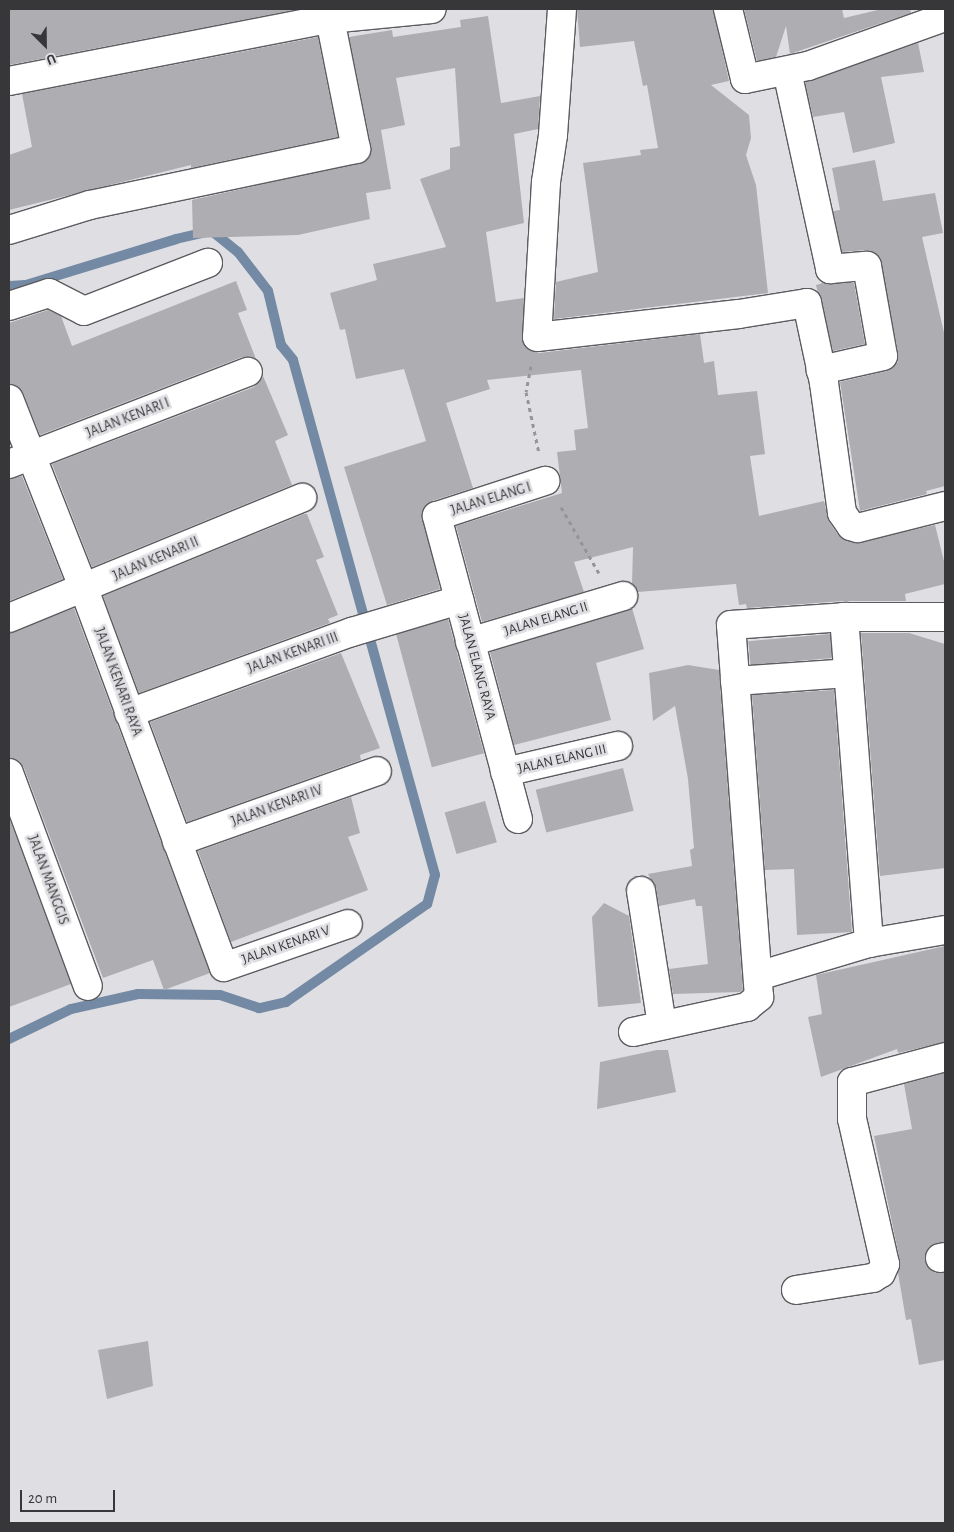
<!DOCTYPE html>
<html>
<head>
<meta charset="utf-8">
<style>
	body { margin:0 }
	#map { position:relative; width:954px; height:1532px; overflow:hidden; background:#dfdfe3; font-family:"Alegreya Sans",sans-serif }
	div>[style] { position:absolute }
	.stream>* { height:10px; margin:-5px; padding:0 5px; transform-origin:5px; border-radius:5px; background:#7389a4 }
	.building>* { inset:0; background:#aeaeb2; transform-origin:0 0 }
	.path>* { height:3px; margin-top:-1.5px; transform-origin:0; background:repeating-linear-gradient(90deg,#959598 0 4px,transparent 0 8px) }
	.roads { filter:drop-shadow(1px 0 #5c5c60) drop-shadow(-1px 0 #5c5c60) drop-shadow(0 1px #5c5c60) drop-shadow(0 -1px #5c5c60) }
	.street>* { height:28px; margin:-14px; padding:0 14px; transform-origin:14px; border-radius:14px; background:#fff }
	span { translate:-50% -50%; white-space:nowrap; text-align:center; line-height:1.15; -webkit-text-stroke:5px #dfdfe3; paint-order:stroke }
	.street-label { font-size:14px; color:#373638 }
	.frame { position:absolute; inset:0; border:10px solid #373638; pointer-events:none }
	.north { position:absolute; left:20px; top:20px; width:50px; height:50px; -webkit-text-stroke:4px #dfdfe3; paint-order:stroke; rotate:157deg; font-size:14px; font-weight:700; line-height:20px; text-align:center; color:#373638 }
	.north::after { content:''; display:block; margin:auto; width:18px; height:22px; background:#373638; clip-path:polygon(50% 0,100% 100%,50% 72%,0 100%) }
	.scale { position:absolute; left:20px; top:1490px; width:95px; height:22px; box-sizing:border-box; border:2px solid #373638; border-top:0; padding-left:6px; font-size:15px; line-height:18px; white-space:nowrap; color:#373638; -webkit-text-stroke:4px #dfdfe3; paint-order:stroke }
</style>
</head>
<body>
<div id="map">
	<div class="stream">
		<i style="left:9px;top:286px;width:17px;rotate:-3deg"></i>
		<i style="left:26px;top:285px;width:157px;rotate:-17deg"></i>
		<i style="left:176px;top:239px;width:37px;rotate:-13deg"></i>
		<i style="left:212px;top:231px;width:33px;rotate:39deg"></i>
		<i style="left:238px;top:252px;width:49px;rotate:52.4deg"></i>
		<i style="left:268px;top:291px;width:56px;rotate:76.5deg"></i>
		<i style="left:281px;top:345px;width:19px;rotate:51deg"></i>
		<i style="left:293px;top:360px;width:534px;rotate:74.58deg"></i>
		<i style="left:435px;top:875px;width:30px;rotate:105deg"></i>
		<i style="left:427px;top:904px;width:172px;rotate:145.2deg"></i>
		<i style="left:286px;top:1002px;width:28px;rotate:167deg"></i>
		<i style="left:259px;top:1008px;width:41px;rotate:-161.6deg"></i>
		<i style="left:220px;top:995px;width:82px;rotate:-179.3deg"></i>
		<i style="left:138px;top:994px;width:69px;rotate:167.4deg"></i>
		<i style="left:71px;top:1009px;width:69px;rotate:154.2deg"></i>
	</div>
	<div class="building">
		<i style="clip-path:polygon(9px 9px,300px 9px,9px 65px)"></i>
		<i style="clip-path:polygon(577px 9px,713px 9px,729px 81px,711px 85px,749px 115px,751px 138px,746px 155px,756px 185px,768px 293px,554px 319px,556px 282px,598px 272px,583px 163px,641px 155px,640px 150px,658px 148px,647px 85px,643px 86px,634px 41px,580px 47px)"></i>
		<i style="clip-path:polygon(744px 9px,842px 9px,844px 18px,882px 9px,910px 9px,911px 13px,790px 54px,786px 26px,776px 57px,757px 61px)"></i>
		<i style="clip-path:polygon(488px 16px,501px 103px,540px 96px,538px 129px,514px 134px,524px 223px,486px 232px,496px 302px,524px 298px,524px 345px,539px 353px,700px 334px,704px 363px,714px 361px,718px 395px,757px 391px,765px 454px,750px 456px,759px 516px,824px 501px,829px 522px,838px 535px,854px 543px,935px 525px,945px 565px,945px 584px,905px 594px,906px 601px,843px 601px,747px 608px,746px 604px,739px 605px,736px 584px,638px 592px,632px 584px,633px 547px,574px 562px,584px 592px,482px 622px,456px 526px,562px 493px,557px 452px,576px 450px,574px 430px,588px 428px,581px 370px,487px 380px,490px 389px,446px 403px,473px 488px,432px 501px,422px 512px,440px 589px,387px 605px,344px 467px,426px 441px,404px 369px,356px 379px,345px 329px,340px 330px,330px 293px,377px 280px,373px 264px,446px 247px,420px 179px,450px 169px,450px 148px,460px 146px,455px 68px,396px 78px,405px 125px,381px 130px,391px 189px,366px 193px,370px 219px,298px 235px,193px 238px,192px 200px,366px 161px,371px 146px,349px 37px,392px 30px,393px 37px,461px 27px,460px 20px)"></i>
		<i style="clip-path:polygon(318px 37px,338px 137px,191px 168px,191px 165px,9px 210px,9px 155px,32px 147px,22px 94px)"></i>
		<i style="clip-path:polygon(918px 43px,924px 72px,881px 77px,895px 143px,853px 153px,844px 112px,813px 117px,805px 82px)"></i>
		<i style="clip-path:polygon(875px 160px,883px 201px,935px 193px,943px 233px,922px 237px,945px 337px,945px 486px,926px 491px,927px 494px,860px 511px,840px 382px,887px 371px,898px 362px,898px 353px,880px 257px,866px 250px,842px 252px,833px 211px,840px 210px,832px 168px)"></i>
		<i style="clip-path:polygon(236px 281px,247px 310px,238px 313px,256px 359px,242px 357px,40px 435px,23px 393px,18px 387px,9px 384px,9px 323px,48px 310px,61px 316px,72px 346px)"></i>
		<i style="clip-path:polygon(823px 283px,854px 283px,865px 344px,833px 351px,816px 285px)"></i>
		<i style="clip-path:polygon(263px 376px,288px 435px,275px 441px,292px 485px,92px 567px,52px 464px,254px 387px)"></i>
		<i style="clip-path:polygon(22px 476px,63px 579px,9px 601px,9px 479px)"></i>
		<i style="clip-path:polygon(304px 514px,307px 514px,324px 557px,316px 560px,338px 615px,328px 619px,330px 623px,139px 693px,103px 596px)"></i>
		<i style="clip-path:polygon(74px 608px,210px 973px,164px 990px,153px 960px,103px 978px,24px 768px,19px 761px,9px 758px,9px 633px)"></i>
		<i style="clip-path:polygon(632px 608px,644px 649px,596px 663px,611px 720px,514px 745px,490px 652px)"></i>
		<i style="left:448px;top:619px;width:139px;height:54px;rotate:75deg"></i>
		<i style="clip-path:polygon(861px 633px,909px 633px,945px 644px,945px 868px,880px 876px)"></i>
		<i style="left:830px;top:634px;width:24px;height:82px;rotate:85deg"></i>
		<i style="clip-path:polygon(341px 653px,380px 748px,360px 755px,361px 760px,187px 822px,150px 722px)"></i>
		<i style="clip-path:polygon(688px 665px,719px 670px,743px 990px,740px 992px,673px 994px,669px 969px,708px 964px,702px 906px,696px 906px,695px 899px,659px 906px,656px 888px,648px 874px,692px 866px,690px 850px,694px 848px,688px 779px,675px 706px,653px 721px,649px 673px)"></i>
		<i style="clip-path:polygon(834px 690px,852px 932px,797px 935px,794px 869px,765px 870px,752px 695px)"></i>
		<i style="left:623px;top:768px;width:44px;height:90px;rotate:76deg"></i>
		<i style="clip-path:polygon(351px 797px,360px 833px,348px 837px,368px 890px,231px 942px,198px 851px)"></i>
		<i style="left:485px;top:801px;width:43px;height:42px;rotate:74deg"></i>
		<i style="clip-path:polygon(9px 817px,71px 984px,9px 1007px)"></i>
		<i style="clip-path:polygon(604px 903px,629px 916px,641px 1003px,598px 1007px,592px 917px)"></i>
		<i style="clip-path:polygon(945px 946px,945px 1042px,898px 1053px,897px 1049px,821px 1077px,808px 1017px,822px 1014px,816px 975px)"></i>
		<i style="clip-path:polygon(657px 1050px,668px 1050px,676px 1092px,597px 1109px,600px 1062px)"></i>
		<i style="clip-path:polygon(945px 1073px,945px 1242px,929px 1247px,925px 1261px,935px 1273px,945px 1273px,945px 1360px,919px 1365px,911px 1319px,906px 1320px,898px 1273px,900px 1261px,874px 1136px,912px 1129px,904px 1084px)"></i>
		<i style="clip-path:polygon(148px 1341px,153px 1386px,107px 1399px,98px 1350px)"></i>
	</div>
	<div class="path">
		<i style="left:531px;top:366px;width:26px;rotate:101deg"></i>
		<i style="left:526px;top:392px;width:62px;rotate:78deg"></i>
		<i style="left:561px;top:507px;width:76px;rotate:60.1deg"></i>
	</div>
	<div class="roads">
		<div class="street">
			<i style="left:562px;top:9px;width:126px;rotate:94.1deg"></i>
			<i style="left:553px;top:135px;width:48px;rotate:98.5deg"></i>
			<i style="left:546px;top:182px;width:155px;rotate:93.3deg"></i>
			<i style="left:537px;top:337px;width:203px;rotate:-6.5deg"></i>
			<i style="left:739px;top:314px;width:69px;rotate:-9.2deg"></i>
			<i style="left:807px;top:303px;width:82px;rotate:78deg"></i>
			<i style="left:824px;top:383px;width:131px;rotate:82.1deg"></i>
			<i style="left:842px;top:513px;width:16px;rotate:55deg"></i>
			<i style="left:851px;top:526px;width:7px;rotate:16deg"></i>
			<i style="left:858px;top:528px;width:90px;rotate:-14.2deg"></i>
			<i style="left:728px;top:9px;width:72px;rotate:76.3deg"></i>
			<i style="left:745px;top:79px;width:64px;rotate:-11.7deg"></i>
			<i style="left:808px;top:66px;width:145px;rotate:-19.7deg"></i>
			<i style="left:787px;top:71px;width:203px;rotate:77.7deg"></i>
			<i style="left:830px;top:269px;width:37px;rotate:-5deg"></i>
			<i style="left:867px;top:266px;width:91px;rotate:79.9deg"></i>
			<i style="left:883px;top:356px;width:64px;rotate:167.3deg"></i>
			<i style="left:9px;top:81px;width:326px;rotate:-11deg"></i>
			<i style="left:329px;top:19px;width:103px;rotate:-5.5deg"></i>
			<i style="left:9px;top:230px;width:85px;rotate:-17.2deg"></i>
			<i style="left:90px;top:205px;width:272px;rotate:-11.9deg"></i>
			<i style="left:356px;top:149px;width:143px;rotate:-101.3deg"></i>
			<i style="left:9px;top:306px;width:42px;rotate:-18deg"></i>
			<i style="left:49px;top:293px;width:39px;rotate:27deg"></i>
			<i style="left:84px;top:311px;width:133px;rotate:-21.2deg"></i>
			<i style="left:9px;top:399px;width:204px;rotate:68.5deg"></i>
			<i style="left:84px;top:589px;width:403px;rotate:69.7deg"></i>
			<i style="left:224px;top:967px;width:131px;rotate:-19.1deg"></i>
			<i style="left:9px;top:464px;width:256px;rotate:-21.1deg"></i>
			<i style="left:844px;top:617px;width:327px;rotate:85.6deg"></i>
			<i style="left:9px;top:618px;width:317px;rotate:-22.3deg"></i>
			<i style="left:470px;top:642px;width:160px;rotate:-16.7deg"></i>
			<i style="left:735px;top:681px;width:113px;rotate:-4deg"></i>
			<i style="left:129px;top:713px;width:237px;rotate:-20deg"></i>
			<i style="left:352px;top:632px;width:112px;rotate:-16.7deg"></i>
			<i style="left:505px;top:772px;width:116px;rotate:-13deg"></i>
			<i style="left:9px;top:773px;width:227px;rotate:69.7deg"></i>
			<i style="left:518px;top:819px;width:314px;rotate:-105deg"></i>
			<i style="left:437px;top:516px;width:114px;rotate:-18deg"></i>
			<i style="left:177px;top:842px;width:212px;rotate:-19.5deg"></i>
			<i style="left:641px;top:891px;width:136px;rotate:81.1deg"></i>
			<i style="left:758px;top:976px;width:116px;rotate:-16.6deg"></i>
			<i style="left:869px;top:943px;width:77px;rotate:-9.7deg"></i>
			<i style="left:633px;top:1032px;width:117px;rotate:-12.4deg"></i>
			<i style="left:747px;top:1007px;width:16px;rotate:-40deg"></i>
			<i style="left:759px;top:997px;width:373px;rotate:-94.3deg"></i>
			<i style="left:731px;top:625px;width:113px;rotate:-4deg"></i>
			<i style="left:844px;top:617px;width:101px"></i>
			<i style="left:940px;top:1258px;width:5px;rotate:-11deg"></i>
			<i style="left:796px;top:1290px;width:78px;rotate:-8.9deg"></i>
			<i style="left:873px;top:1278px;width:9px;rotate:-32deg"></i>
			<i style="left:881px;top:1273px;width:10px;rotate:-66deg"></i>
			<i style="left:885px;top:1264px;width:149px;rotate:-102.8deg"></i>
			<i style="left:852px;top:1119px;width:37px;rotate:-90deg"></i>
			<i style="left:852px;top:1082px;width:96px;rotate:-15deg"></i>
		</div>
	</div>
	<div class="street-label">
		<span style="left:128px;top:418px;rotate:-21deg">JALAN KENARI I</span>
		<span style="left:491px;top:499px;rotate:-17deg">JALAN ELANG I</span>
		<span style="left:156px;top:559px;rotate:-23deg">JALAN KENARI II</span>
		<span style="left:546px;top:619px;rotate:-17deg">JALAN ELANG II</span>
		<span style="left:293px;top:653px;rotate:-20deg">JALAN KENARI III</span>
		<span style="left:477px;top:667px;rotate:75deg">JALAN ELANG RAYA</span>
		<span style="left:118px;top:682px;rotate:70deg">JALAN KENARI RAYA</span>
		<span style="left:562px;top:759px;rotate:-13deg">JALAN ELANG III</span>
		<span style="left:277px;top:806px;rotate:-20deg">JALAN KENARI IV</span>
		<span style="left:48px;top:880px;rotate:70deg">JALAN MANGGIS</span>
		<span style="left:286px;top:945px;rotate:-19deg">JALAN KENARI V</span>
	</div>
	<div class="frame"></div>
	<div class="north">U</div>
	<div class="scale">20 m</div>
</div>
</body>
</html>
